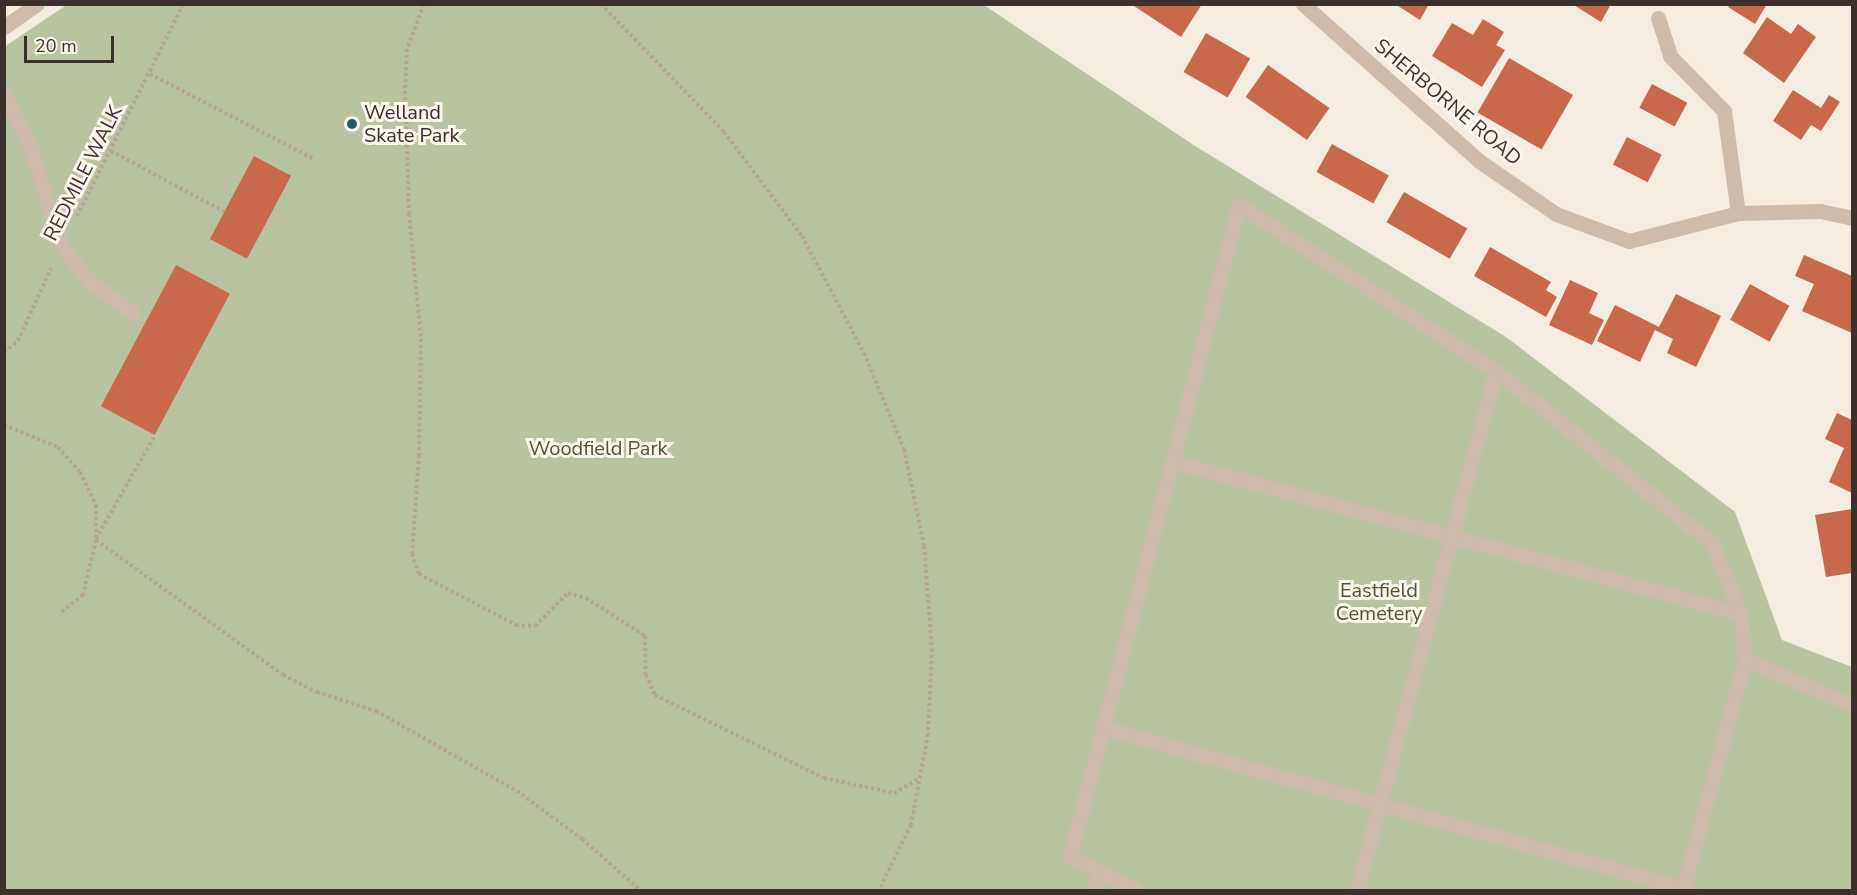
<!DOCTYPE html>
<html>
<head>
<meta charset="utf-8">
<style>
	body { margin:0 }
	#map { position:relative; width:1857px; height:895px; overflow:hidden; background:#f4ebe1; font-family:"Nunito Sans",sans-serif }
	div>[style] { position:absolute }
	.green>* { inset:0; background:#b8c4a0 }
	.building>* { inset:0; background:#c8694b; transform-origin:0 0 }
	.path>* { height:4px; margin-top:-2px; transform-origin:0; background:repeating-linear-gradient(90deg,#b9a596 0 3px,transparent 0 6px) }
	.lane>* { height:15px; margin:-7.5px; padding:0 7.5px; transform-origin:7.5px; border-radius:7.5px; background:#cdbbac }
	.street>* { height:15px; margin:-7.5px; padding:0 7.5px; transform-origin:7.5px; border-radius:7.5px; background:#cdbbac }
	.dots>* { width:16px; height:16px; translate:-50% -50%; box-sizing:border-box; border:3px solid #fbf5ee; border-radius:50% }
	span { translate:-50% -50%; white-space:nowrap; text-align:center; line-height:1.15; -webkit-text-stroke:6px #fbf5ee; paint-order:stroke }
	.street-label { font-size:20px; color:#3b302b }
	.poi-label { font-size:20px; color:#3b302b }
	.left { translate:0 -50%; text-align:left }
	.park-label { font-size:20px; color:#4a5a2e }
	.frame { position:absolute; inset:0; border:6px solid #3b302b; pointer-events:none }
	.scale { position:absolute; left:24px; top:36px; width:90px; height:27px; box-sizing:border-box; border:3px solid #3b302b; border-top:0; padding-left:8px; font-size:18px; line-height:21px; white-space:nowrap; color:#3b302b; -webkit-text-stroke:4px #fbf5ee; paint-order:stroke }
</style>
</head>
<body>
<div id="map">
	<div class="green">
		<i style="clip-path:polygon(68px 4px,984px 5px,1192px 144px,1506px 337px,1735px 512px,1782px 640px,1852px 667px,1852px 890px,5px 890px,4px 47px)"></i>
	</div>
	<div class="building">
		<i style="clip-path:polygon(1131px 4px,1202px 4px,1181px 37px)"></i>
		<i style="clip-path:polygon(1395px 4px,1429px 4px,1420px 20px)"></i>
		<i style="clip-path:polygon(1572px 4px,1611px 4px,1601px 22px)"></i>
		<i style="clip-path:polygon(1730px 4px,1767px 4px,1755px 24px,1728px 7px)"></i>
		<i style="clip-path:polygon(1767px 17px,1791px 34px,1798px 24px,1816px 37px,1784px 83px,1743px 53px)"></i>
		<i style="clip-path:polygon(1483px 19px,1504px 32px,1496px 45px,1505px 50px,1482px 87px,1432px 56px,1452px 23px,1473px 35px)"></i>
		<i style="left:1206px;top:33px;width:51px;height:45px;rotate:30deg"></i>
		<i style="left:1509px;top:58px;width:74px;height:63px;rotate:30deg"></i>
		<i style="left:1268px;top:65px;width:75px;height:39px;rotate:35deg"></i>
		<i style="left:1652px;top:84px;width:40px;height:27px;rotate:28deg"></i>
		<i style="clip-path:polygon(1793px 90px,1821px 108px,1829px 95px,1840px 102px,1821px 131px,1811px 125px,1801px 140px,1773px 121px)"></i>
		<i style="left:1627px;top:137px;width:39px;height:31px;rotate:27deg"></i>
		<i style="left:1332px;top:144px;width:65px;height:32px;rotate:29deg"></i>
		<i style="left:254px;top:156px;width:42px;height:94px;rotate:28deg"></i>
		<i style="left:1404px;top:192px;width:73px;height:35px;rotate:30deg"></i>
		<i style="clip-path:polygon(1490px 247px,1551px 282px,1546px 290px,1557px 297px,1546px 317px,1474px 276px)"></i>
		<i style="clip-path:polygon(1804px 255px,1852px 276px,1852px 333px,1802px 311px,1814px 284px,1795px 276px)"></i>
		<i style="left:176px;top:265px;width:61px;height:160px;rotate:28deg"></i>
		<i style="clip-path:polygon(1570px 280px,1598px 293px,1589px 313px,1604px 320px,1592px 345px,1549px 325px)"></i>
		<i style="left:1750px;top:284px;width:45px;height:41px;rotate:29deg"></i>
		<i style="clip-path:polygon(1676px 294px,1721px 316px,1696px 367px,1667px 353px,1673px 339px,1655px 330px,1640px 362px,1597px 341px,1615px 305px,1659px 327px)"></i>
		<i style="clip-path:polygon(1837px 413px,1852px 420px,1852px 493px,1829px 482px,1844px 448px,1825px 439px)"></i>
		<i style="clip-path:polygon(1852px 509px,1852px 573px,1826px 577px,1815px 515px)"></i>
	</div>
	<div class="path">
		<i style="left:424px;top:4px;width:48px;rotate:110.7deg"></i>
		<i style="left:407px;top:49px;width:42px;rotate:92.7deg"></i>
		<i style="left:405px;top:91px;width:123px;rotate:88.1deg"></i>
		<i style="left:409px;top:214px;width:126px;rotate:84.5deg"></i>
		<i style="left:421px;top:339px;width:116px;rotate:91deg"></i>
		<i style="left:419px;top:455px;width:99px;rotate:94deg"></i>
		<i style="left:412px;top:554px;width:21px;rotate:71deg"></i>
		<i style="left:419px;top:574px;width:110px;rotate:27.7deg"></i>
		<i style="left:516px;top:625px;width:19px;rotate:3deg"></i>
		<i style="left:535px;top:626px;width:47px;rotate:-45deg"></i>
		<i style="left:568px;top:593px;width:19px;rotate:16deg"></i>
		<i style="left:586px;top:598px;width:70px;rotate:32.8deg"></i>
		<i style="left:645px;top:636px;width:39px;rotate:89deg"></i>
		<i style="left:646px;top:675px;width:22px;rotate:66deg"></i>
		<i style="left:655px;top:695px;width:188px;rotate:26.2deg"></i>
		<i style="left:824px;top:778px;width:72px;rotate:12.1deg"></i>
		<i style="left:894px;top:793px;width:30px;rotate:-30deg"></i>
		<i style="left:601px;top:4px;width:178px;rotate:46.1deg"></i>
		<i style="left:724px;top:132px;width:130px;rotate:53.1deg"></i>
		<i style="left:802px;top:236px;width:132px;rotate:62.1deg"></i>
		<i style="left:864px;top:353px;width:104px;rotate:67.4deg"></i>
		<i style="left:904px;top:449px;width:99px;rotate:78.3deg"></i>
		<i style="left:924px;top:546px;width:103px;rotate:85.6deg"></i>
		<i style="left:932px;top:649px;width:85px;rotate:92.7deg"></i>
		<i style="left:928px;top:734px;width:93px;rotate:100.6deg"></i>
		<i style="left:911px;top:825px;width:72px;rotate:116.2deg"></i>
		<i style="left:150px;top:74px;width:185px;rotate:27.4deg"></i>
		<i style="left:111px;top:151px;width:129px;rotate:28.2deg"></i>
		<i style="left:77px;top:216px;width:237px;rotate:-63.4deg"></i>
		<i style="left:4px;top:352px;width:18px;rotate:-38deg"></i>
		<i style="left:18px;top:341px;width:80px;rotate:-65.7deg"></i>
		<i style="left:4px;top:425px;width:58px;rotate:22.2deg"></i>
		<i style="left:58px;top:447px;width:33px;rotate:49deg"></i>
		<i style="left:80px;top:472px;width:37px;rotate:64deg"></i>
		<i style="left:96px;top:505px;width:35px;rotate:90deg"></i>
		<i style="left:96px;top:540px;width:57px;rotate:103.3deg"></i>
		<i style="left:83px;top:595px;width:29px;rotate:142deg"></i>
		<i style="left:96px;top:539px;width:120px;rotate:-60.4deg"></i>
		<i style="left:96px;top:540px;width:231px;rotate:35.8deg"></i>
		<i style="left:283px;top:675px;width:38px;rotate:27deg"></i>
		<i style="left:317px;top:692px;width:62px;rotate:17.9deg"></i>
		<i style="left:376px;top:711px;width:162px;rotate:29.6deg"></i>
		<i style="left:517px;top:791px;width:81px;rotate:36.4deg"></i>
		<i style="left:582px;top:839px;width:77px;rotate:41.3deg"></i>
	</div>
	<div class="lane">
		<i style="left:4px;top:93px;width:56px;rotate:63.4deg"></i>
		<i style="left:29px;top:143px;width:108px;rotate:72.2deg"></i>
		<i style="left:62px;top:246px;width:46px;rotate:52.1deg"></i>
		<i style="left:90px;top:282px;width:52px;rotate:35.5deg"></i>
		<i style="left:1174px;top:462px;width:587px;rotate:15.01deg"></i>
		<i style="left:1745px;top:660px;width:116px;rotate:22.8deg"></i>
		<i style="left:1104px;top:728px;width:607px;rotate:15.48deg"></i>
		<i style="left:1095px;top:890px;width:19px;rotate:-78deg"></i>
		<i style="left:1135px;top:890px;width:73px;rotate:-152.4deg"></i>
		<i style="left:1070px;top:856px;width:673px;rotate:-75.45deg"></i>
		<i style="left:1239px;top:205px;width:306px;rotate:32.9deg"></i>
		<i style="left:1496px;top:371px;width:278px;rotate:38.6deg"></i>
		<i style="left:1713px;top:544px;width:75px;rotate:68.2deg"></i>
		<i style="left:1741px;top:614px;width:46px;rotate:85deg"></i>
		<i style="left:1745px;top:660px;width:238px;rotate:105.1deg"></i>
		<i style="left:1357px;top:890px;width:537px;rotate:-75.01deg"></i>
	</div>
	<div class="street">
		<i style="left:1303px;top:4px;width:236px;rotate:41.7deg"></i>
		<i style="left:1479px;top:161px;width:93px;rotate:34.5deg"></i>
		<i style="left:1556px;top:214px;width:78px;rotate:20.3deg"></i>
		<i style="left:1629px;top:241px;width:113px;rotate:-14.4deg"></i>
		<i style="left:1738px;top:213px;width:82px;rotate:-1.4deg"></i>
		<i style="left:1820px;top:211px;width:33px;rotate:12deg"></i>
		<i style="left:1658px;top:18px;width:40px;rotate:72deg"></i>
		<i style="left:1670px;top:56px;width:77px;rotate:45.5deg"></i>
		<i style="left:1724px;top:111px;width:103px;rotate:82.2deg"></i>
		<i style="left:4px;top:27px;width:40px;rotate:-34.9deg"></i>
	</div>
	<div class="dots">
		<i style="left:352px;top:124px;background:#1f5a5e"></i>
	</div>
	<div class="street-label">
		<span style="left:1448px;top:102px;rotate:40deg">SHERBORNE ROAD</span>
		<span style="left:83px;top:173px;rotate:-63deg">REDMILE WALK</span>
	</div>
	<div class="poi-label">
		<span class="left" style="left:364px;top:124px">Welland<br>Skate Park</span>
	</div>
	<div class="park-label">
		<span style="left:598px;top:448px">Woodfield Park</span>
		<span style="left:1379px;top:602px">Eastfield<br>Cemetery</span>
	</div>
	<div class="frame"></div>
	<div class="scale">20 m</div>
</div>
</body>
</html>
